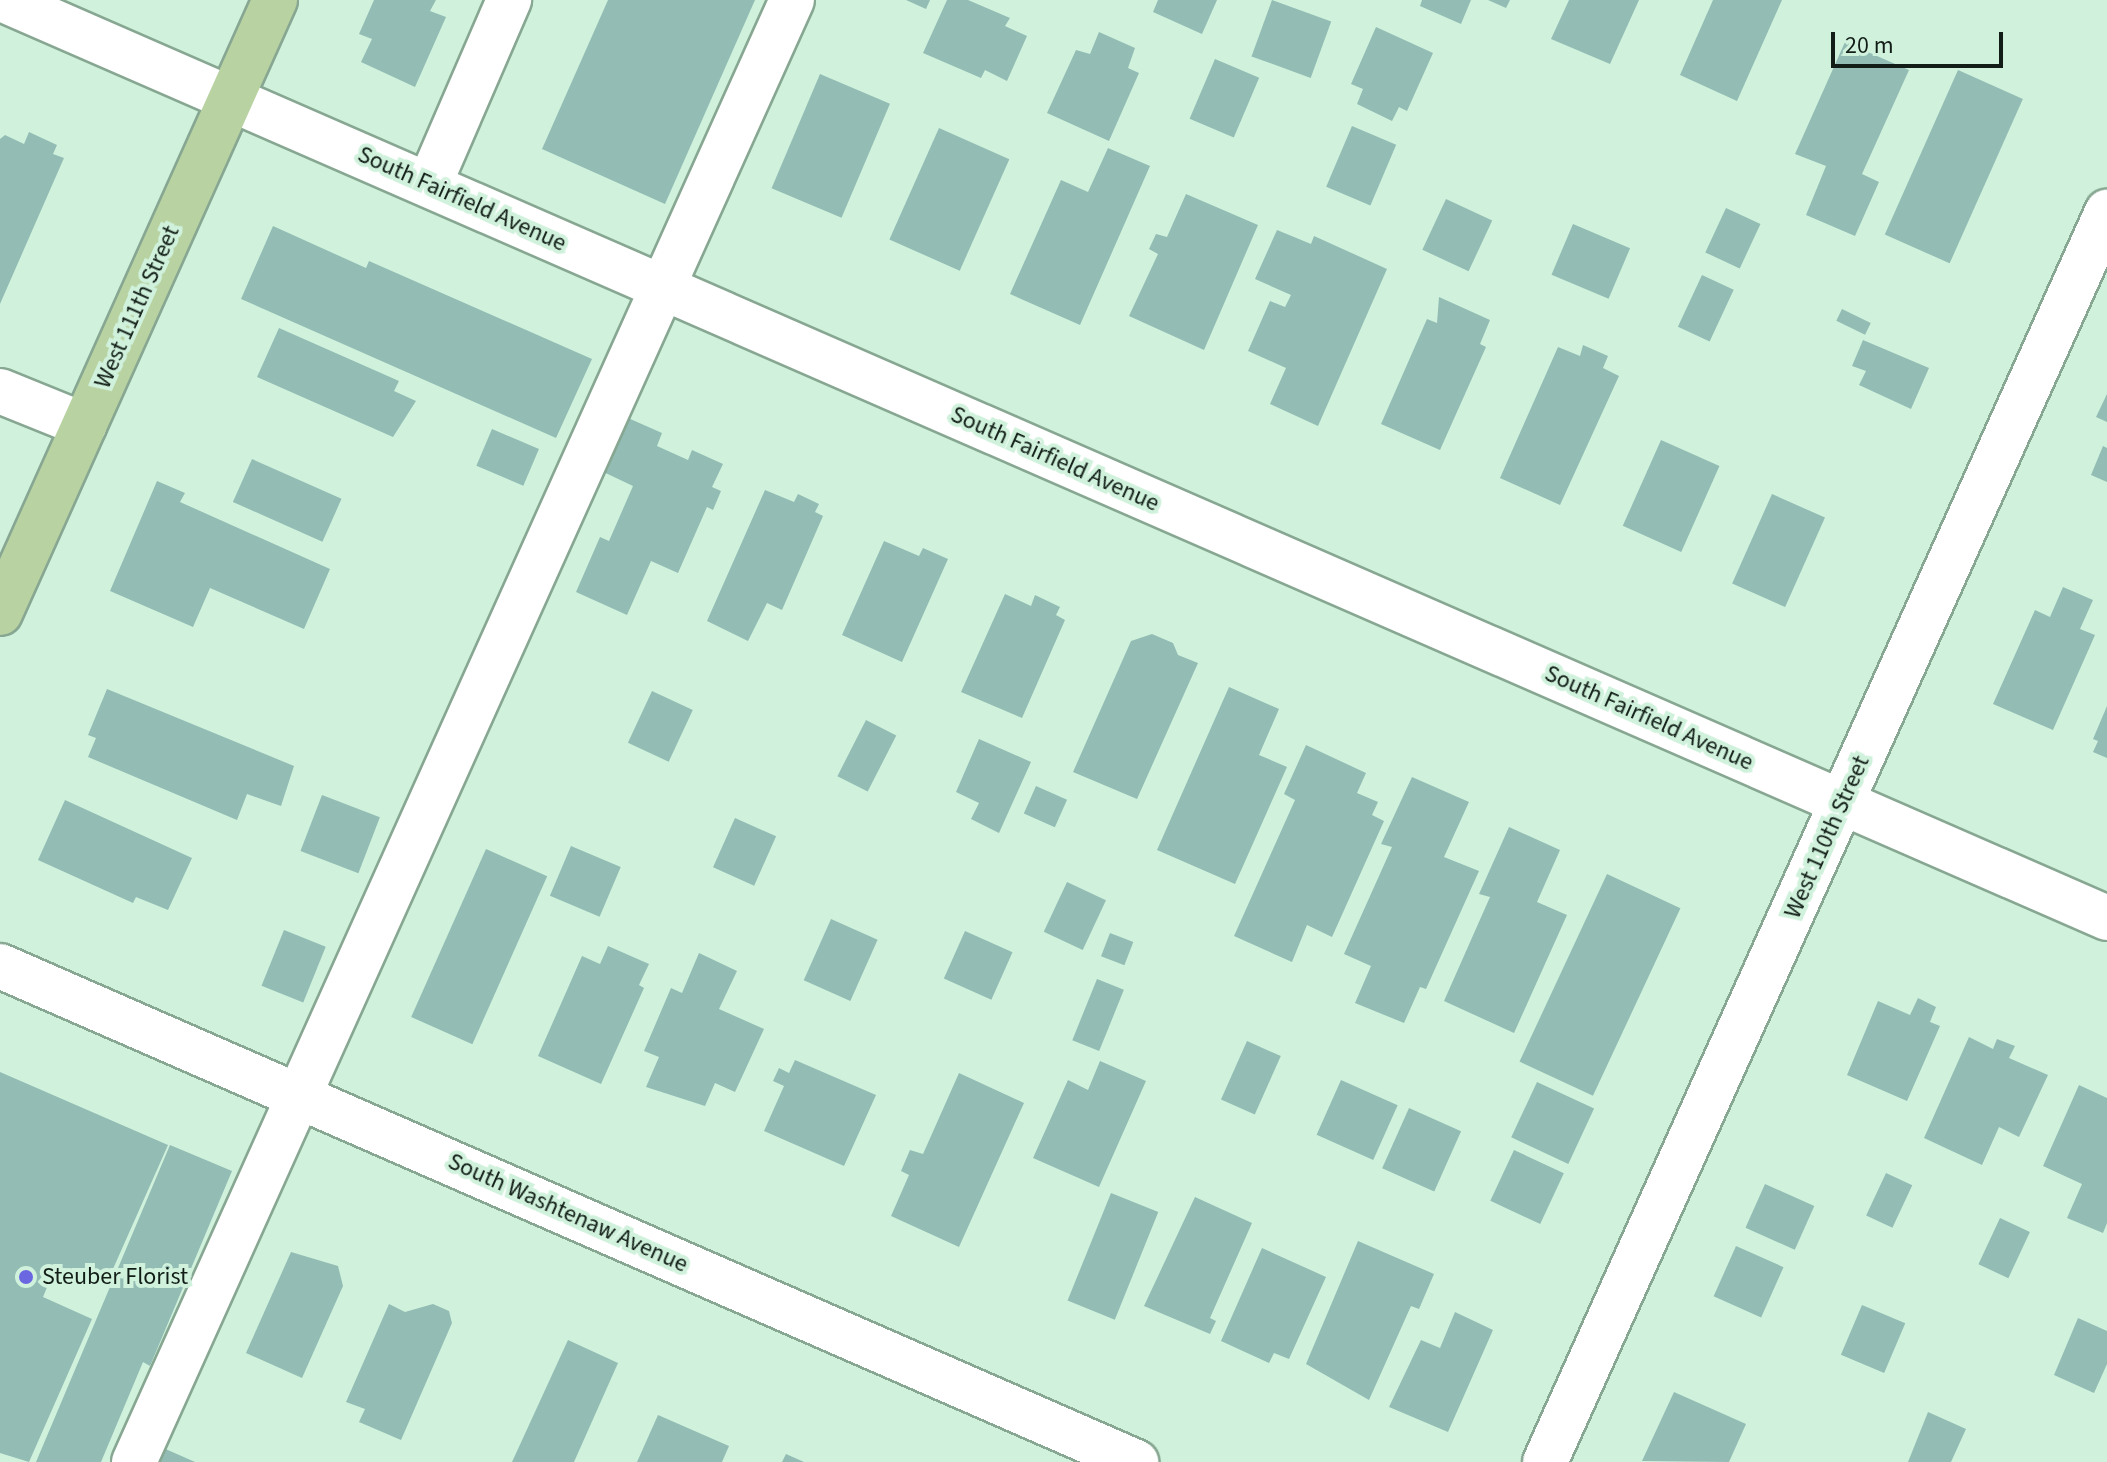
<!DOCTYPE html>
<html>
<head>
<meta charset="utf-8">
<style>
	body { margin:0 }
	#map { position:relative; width:2107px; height:1462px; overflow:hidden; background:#d0f2dc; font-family:"Source Sans 3",sans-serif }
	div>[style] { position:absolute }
	.building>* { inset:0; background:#92bcb4; transform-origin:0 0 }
	.roads { filter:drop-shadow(2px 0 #87a792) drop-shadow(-2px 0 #87a792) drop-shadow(0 2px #87a792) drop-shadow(0 -2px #87a792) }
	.minor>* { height:44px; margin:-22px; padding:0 22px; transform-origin:22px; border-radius:22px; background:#fff }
	.major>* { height:44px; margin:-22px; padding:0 22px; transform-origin:22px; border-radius:22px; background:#b8d2a2 }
	.dots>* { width:22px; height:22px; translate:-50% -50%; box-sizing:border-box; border:4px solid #d0f2dc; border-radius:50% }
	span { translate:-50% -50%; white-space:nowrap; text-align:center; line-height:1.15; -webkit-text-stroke:8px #d0f2dc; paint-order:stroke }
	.street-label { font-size:24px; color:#111d16 }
	.poi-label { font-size:24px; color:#111d16 }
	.left { translate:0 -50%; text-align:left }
	.scale { position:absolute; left:1831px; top:32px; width:172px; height:36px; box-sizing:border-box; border:4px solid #111d16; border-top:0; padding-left:10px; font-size:24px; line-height:28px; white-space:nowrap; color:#111d16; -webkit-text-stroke:6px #d0f2dc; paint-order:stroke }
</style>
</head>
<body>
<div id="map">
	<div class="building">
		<i style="clip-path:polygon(374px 0,436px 0,430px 11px,446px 17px,415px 87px,361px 62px,372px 39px,359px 34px)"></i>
		<i style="clip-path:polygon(608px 0,755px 0,665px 204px,542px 149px)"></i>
		<i style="clip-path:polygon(906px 0,930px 0,926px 9px)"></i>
		<i style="clip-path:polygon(947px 0,968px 0,1010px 18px,1005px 26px,1027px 36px,1007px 81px,985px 70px,981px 78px,923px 53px)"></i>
		<i style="clip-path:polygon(1158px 0,1217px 0,1202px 34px,1153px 12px)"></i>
		<i style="left:1272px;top:0;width:63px;height:60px;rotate:20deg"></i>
		<i style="clip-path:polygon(1422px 0,1471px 0,1461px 24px,1420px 6px)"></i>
		<i style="clip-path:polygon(1488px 0,1510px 0,1506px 8px)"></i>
		<i style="clip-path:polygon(1569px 0,1639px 0,1610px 64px,1551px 39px)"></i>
		<i style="clip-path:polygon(1713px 0,1782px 0,1737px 101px,1680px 75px)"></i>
		<i style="clip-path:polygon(1376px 27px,1433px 53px,1407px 111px,1399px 107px,1392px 121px,1357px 104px,1363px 89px,1351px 84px)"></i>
		<i style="clip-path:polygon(1099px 32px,1135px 48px,1128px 68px,1139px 73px,1109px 141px,1047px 113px,1076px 50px,1090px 54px)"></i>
		<i style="clip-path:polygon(1845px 42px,1909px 70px,1862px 174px,1879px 182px,1855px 236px,1806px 215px,1826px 166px,1795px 154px)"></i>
		<i style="left:1215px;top:59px;width:48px;height:65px;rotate:23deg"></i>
		<i style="left:1958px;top:70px;width:71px;height:180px;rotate:24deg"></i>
		<i style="left:820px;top:74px;width:76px;height:124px;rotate:23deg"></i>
		<i style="left:1352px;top:126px;width:48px;height:66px;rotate:23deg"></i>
		<i style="left:939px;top:128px;width:77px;height:122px;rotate:24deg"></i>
		<i style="clip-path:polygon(29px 132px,57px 145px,53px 154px,64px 158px,0 304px,0 139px,5px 135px,24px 144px)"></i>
		<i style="clip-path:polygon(1108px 148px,1150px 166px,1080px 325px,1010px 294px,1061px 180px,1088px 192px)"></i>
		<i style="clip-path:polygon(1186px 194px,1258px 225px,1204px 350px,1129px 316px,1158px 254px,1149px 249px,1156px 234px,1167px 237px)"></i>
		<i style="left:1446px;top:199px;width:51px;height:56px;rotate:25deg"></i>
		<i style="left:1726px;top:208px;width:38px;height:49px;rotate:25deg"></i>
		<i style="left:1573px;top:224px;width:62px;height:55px;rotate:23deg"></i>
		<i style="clip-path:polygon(273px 226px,366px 268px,369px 261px,592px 359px,556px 438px,241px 299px)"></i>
		<i style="clip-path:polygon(1277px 230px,1311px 244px,1314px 236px,1387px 269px,1318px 426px,1270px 404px,1286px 368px,1248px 351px,1270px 301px,1285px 307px,1291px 295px,1255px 279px)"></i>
		<i style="left:1702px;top:275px;width:35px;height:57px;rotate:25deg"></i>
		<i style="clip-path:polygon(1439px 297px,1490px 320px,1480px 344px,1486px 347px,1440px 450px,1381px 424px,1427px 319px,1437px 323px)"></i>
		<i style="left:1842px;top:309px;width:32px;height:13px;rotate:26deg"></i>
		<i style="clip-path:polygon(279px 328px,399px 381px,394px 391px,416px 401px,393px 437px,257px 377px)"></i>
		<i style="clip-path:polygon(1863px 340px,1929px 368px,1911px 409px,1859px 385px,1866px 371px,1852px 366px)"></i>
		<i style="clip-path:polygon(1583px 345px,1608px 356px,1603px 368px,1619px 376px,1560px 505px,1500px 478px,1558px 347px,1580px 356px)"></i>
		<i style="clip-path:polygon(2107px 394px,2107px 422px,2096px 417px)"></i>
		<i style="clip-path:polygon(619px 414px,662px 433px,657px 446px,688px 460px,692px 450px,723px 464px,712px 487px,721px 491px,713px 510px,707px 507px,678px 573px,651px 561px,627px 615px,576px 592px,600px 537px,609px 541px,633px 486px,595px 468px)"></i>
		<i style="left:492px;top:429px;width:51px;height:40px;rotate:23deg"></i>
		<i style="left:1661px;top:440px;width:64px;height:94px;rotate:24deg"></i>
		<i style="clip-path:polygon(2103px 446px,2107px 448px,2107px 482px,2091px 475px)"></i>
		<i style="left:252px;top:459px;width:98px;height:47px;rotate:24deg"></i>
		<i style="clip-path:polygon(157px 481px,185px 493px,180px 502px,330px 569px,304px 629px,210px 588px,193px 627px,110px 591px)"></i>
		<i style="clip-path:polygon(765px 490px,794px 502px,798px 494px,819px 504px,815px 512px,823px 516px,782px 610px,767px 603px,748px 641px,707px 621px)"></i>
		<i style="left:1772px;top:494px;width:58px;height:98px;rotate:24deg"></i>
		<i style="clip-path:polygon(884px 541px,919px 556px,923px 548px,948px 559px,902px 662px,842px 635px)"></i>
		<i style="clip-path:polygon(2063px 587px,2093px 600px,2080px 629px,2095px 635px,2053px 730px,1993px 704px,2035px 610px,2050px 617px)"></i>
		<i style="clip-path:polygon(1005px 594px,1031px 606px,1035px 595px,1060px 607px,1056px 615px,1065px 620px,1022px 718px,961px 692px)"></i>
		<i style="clip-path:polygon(1152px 634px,1173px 643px,1178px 655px,1198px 663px,1137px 799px,1073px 772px,1131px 641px)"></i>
		<i style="clip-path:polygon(1229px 687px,1279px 709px,1259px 755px,1287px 767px,1235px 884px,1157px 850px)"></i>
		<i style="clip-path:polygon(107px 689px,294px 766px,281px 806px,247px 794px,237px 820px,88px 757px,96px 738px,88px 735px)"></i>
		<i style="left:652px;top:691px;width:45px;height:57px;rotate:25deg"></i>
		<i style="clip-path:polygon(2107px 706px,2107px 758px,2093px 752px,2098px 741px,2093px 739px)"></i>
		<i style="left:866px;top:720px;width:34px;height:63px;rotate:27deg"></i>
		<i style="clip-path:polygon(979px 739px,1031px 762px,999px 833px,971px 819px,979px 803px,956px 792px)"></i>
		<i style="clip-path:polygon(1306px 745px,1366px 773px,1357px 793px,1378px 802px,1372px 815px,1384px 821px,1332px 937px,1307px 925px,1292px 962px,1234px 936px,1295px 800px,1284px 794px)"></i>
		<i style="clip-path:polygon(1412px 777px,1469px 802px,1444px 857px,1479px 871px,1426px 989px,1420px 987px,1404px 1023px,1355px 1003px,1371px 966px,1344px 954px,1392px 847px,1381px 844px)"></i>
		<i style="left:1036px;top:786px;width:34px;height:30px;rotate:24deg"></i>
		<i style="left:322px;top:795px;width:62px;height:60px;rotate:21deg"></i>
		<i style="clip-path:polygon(65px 800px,192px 858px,168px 910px,136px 897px,133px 903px,38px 860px)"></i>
		<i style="left:735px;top:818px;width:45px;height:54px;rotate:24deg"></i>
		<i style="clip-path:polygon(1509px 827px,1560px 850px,1537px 902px,1567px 915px,1514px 1033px,1444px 1001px,1490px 897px,1479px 894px)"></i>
		<i style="left:571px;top:846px;width:54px;height:54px;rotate:23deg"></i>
		<i style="left:486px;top:849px;width:67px;height:184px;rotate:24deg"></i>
		<i style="left:1607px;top:874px;width:81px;height:207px;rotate:25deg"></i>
		<i style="left:1067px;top:882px;width:43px;height:55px;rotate:25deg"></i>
		<i style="left:831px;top:919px;width:51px;height:67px;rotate:24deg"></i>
		<i style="left:284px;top:930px;width:45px;height:60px;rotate:22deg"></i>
		<i style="left:965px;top:931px;width:52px;height:52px;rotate:24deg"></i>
		<i style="left:1110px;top:933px;width:25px;height:25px;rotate:21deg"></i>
		<i style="clip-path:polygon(608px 946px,649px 964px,639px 985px,644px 988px,601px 1084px,538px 1056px,582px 956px,600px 964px)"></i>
		<i style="clip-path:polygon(699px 953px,737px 971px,719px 1009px,764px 1029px,735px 1092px,715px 1083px,705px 1106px,646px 1087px,659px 1057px,644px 1051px,671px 988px,682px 993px)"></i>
		<i style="left:1097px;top:979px;width:29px;height:66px;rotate:22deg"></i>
		<i style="clip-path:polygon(1918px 998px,1936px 1007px,1930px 1022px,1940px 1026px,1907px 1101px,1847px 1075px,1878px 1001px,1910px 1015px)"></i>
		<i style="clip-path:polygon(1969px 1037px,1993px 1049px,1997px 1039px,2015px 1046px,2009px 1058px,2048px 1075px,2019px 1137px,1999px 1127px,1982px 1165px,1924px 1138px)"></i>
		<i style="left:1247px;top:1041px;width:37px;height:64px;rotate:24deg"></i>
		<i style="clip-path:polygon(795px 1060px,876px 1095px,844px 1166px,764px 1131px,784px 1086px,773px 1081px,779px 1068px,789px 1073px)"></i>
		<i style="clip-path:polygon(1100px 1061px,1146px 1081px,1099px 1187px,1033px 1158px,1068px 1080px,1088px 1090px)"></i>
		<i style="clip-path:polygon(0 1072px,168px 1145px,105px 1287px,56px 1266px,43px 1297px,92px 1319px,29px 1462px,0 1453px)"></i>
		<i style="clip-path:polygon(959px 1073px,1024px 1103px,959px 1247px,891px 1216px,909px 1175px,901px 1171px,910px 1150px,923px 1154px)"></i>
		<i style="left:1341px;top:1080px;width:62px;height:60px;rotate:24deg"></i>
		<i style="left:1537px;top:1082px;width:63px;height:61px;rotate:25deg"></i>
		<i style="clip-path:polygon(2079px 1085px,2107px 1098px,2107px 1223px,2103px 1233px,2067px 1218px,2082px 1184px,2043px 1166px)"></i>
		<i style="left:1409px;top:1108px;width:57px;height:66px;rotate:24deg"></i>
		<i style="clip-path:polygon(170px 1145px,232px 1171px,150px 1366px,143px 1362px,101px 1462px,36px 1462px)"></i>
		<i style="left:1514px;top:1150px;width:55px;height:56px;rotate:25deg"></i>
		<i style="left:1886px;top:1173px;width:29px;height:47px;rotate:25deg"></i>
		<i style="left:1765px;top:1184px;width:54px;height:48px;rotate:24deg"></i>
		<i style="left:1111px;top:1193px;width:51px;height:116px;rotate:22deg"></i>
		<i style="clip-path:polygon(1195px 1197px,1252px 1223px,1210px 1318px,1216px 1321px,1210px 1334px,1144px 1306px)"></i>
		<i style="left:2000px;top:1218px;width:33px;height:51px;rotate:25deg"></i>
		<i style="clip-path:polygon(1358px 1241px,1434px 1274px,1419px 1309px,1411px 1306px,1369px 1400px,1306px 1364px)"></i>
		<i style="left:1736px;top:1246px;width:52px;height:55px;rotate:24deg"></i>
		<i style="clip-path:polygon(1262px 1248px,1326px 1277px,1289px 1359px,1274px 1353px,1269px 1363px,1221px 1341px)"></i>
		<i style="clip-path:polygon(291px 1252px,338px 1266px,343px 1286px,302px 1378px,246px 1353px)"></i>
		<i style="clip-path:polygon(389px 1304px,405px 1312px,433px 1304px,449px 1311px,452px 1323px,401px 1440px,359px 1422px,365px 1409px,346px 1402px)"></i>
		<i style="left:1862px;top:1305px;width:47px;height:54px;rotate:23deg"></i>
		<i style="clip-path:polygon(1455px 1312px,1493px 1330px,1448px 1432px,1389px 1407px,1421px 1340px,1440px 1348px)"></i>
		<i style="clip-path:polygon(2078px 1318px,2107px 1331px,2107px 1364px,2094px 1393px,2054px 1375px)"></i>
		<i style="clip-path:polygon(568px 1340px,618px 1363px,574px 1462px,512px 1462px)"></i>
		<i style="clip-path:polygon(1674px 1392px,1746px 1424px,1729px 1462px,1642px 1461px)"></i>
		<i style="clip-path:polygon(1928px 1412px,1966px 1429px,1951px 1462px,1908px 1462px)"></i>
		<i style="clip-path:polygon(658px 1415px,729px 1446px,722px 1462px,637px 1462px)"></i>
		<i style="clip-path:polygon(161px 1447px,195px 1462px,154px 1462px)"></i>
		<i style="clip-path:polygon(786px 1454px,804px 1462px,782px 1462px)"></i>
	</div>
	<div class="roads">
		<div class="minor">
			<i style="left:4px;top:0;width:2295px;rotate:23.58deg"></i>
			<i style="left:429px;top:185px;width:202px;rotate:-66.6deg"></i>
			<i style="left:0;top:391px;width:91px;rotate:22deg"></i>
			<i style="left:0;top:966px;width:1240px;rotate:23.59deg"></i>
			<i style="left:134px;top:1462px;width:1603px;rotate:-65.77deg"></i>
			<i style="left:1545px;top:1462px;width:1371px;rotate:-65.79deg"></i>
		</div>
		<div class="major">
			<i style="left:0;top:613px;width:672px;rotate:-65.84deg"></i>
		</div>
	</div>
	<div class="dots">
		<i style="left:26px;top:1277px;background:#6b67e1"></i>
	</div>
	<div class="street-label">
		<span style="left:462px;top:199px;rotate:24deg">South Fairfield Avenue</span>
		<span style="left:137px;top:307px;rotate:-66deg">West 111th Street</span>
		<span style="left:1055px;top:459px;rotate:24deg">South Fairfield Avenue</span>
		<span style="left:1649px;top:718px;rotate:24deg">South Fairfield Avenue</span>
		<span style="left:1827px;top:837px;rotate:-66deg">West 110th Street</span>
		<span style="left:568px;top:1213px;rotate:24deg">South Washtenaw Avenue</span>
	</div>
	<div class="poi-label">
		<span class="left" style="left:42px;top:1277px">Steuber Florist</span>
	</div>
	<div class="scale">20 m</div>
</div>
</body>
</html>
